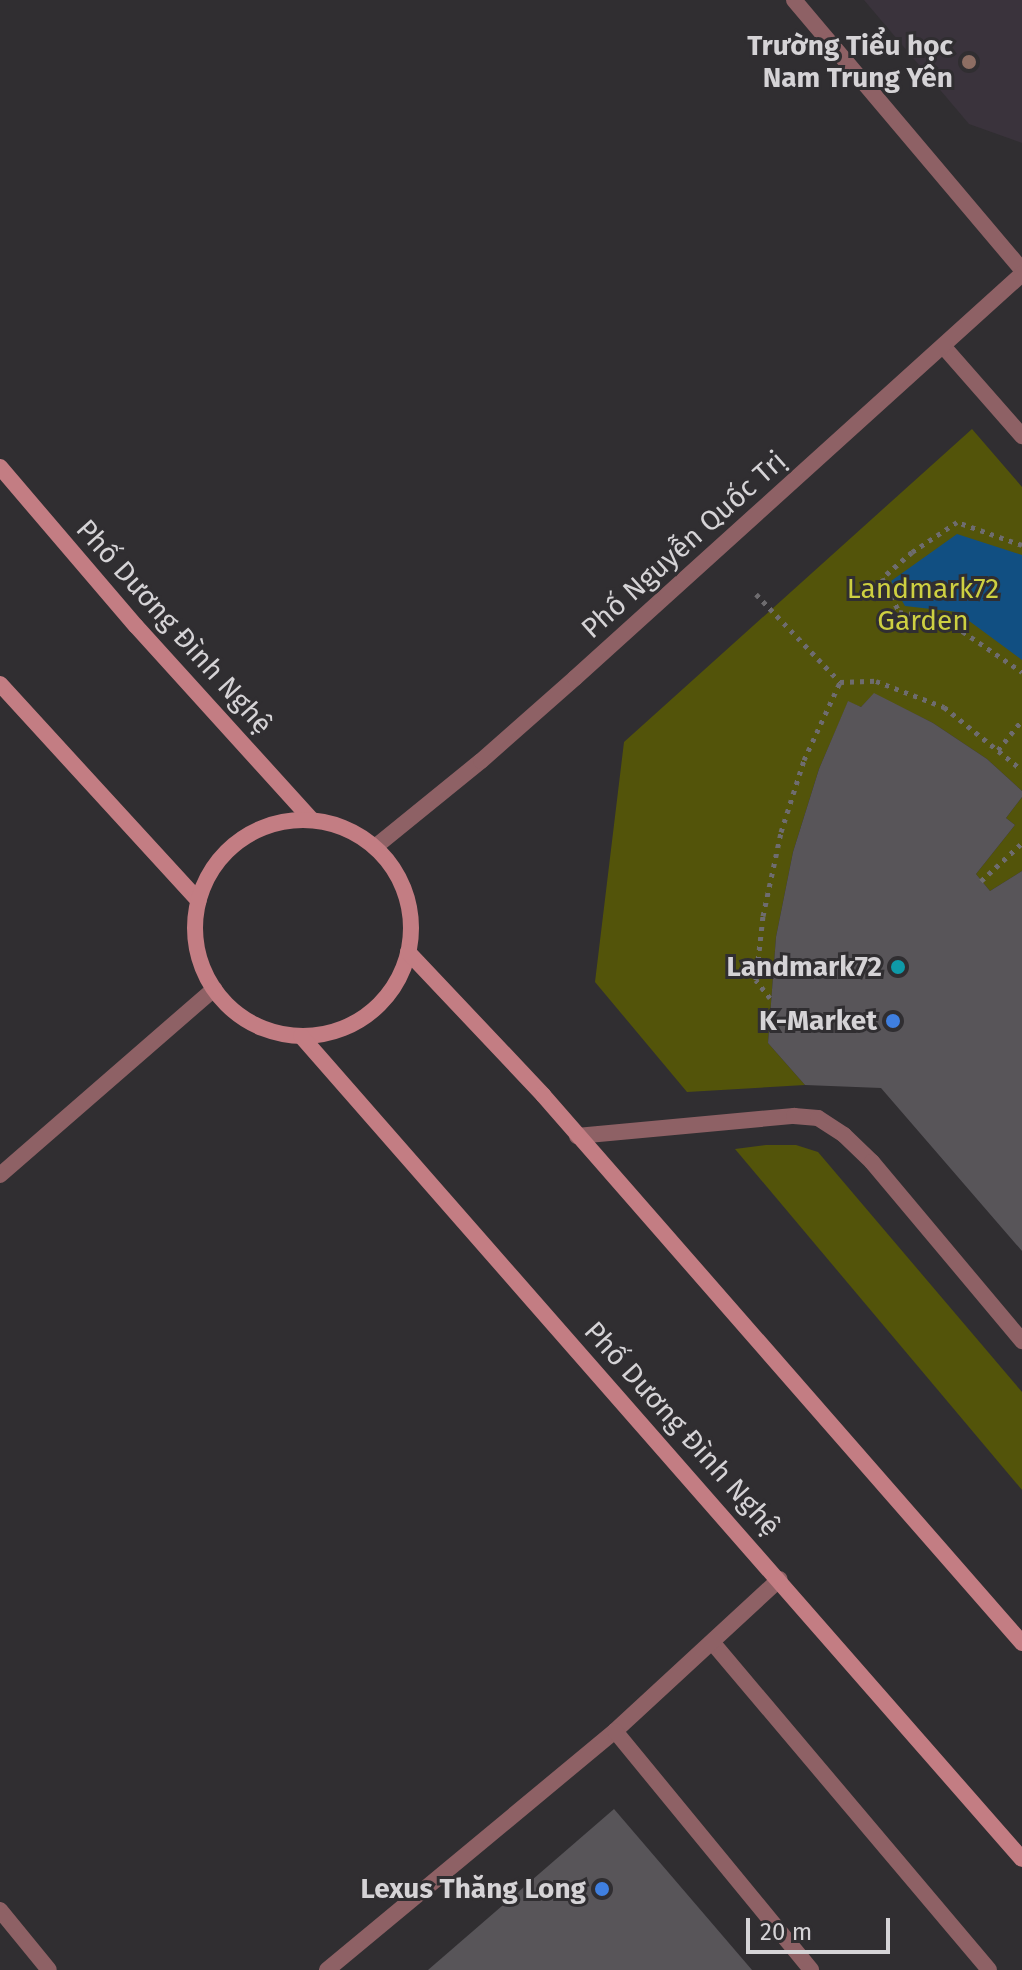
<!DOCTYPE html>
<html>
<head>
<meta charset="utf-8">
<style>
	body { margin:0 }
	#map { position:relative; width:1022px; height:1970px; overflow:hidden; background:#302e31; font-family:"Fira Sans",sans-serif }
	div>[style] { position:absolute }
	.built>* { inset:0; background:#3a333c }
	.green>* { inset:0; background:#53540a }
	.water>* { inset:0; background:#114f82 }
	.building>* { inset:0; background:#585559 }
	.path>* { height:5px; margin-top:-2.5px; transform-origin:0; background:repeating-linear-gradient(90deg,#6e6c6f 0 4px,transparent 0 10px) }
	.lane>* { height:16px; margin:-8px; padding:0 8px; transform-origin:8px; border-radius:8px; background:#8e6165 }
	.street>* { height:16px; margin:-8px; padding:0 8px; transform-origin:8px; border-radius:8px; background:#8e6165 }
	.secondary>* { height:16px; margin:-8px; padding:0 8px; transform-origin:8px; border-radius:8px; background:#c37d83 }
	.secondary>.ring { margin:-8px; padding:0; box-sizing:content-box; background:none; border:16px solid #c37d83; border-radius:50% }
	.dots>* { width:22px; height:22px; translate:-50% -50%; box-sizing:border-box; border:4px solid #302e31; border-radius:50% }
	span { translate:-50% -50%; white-space:nowrap; text-align:center; line-height:1.15; -webkit-text-stroke:6px #302e31; paint-order:stroke }
	.poi-label { font-size:28px; color:#d5d3d6; font-weight:700 }
	.right { translate:-100% -50%; text-align:right }
	.street-label { font-size:28px; color:#d5d3d6 }
	.park-label { font-size:28px; color:#ced041 }
	.scale { position:absolute; left:746px; top:1918px; width:144px; height:36px; box-sizing:border-box; border:4px solid #d5d3d6; border-top:0; padding-left:10px; font-size:24px; line-height:28px; white-space:nowrap; color:#d5d3d6; -webkit-text-stroke:6px #302e31; paint-order:stroke }
</style>
</head>
<body>
<div id="map">
	<div class="built">
		<i style="clip-path:polygon(864px 0,1022px 0,1022px 143px,969px 124px)"></i>
	</div>
	<div class="green">
		<i style="clip-path:polygon(972px 429px,1022px 487px,1022px 791px,987px 759px,933px 723px,874px 694px,861px 707px,848px 702px,819px 769px,793px 852px,776px 937px,768px 1043px,805px 1085px,687px 1092px,595px 982px,624px 742px)"></i>
		<i style="clip-path:polygon(1022px 797px,1022px 871px,990px 891px,976px 874px,1015px 825px,1006px 818px)"></i>
		<i style="clip-path:polygon(766px 1145px,796px 1145px,818px 1152px,1022px 1392px,1022px 1490px,735px 1149px)"></i>
	</div>
	<div class="water">
		<i style="clip-path:polygon(957px 534px,1022px 555px,1022px 660px,957px 612px,905px 606px,891px 581px)"></i>
	</div>
	<div class="building">
		<i style="clip-path:polygon(874px 693px,933px 723px,987px 759px,1022px 791px,1022px 797px,1006px 818px,1015px 825px,976px 874px,990px 891px,1022px 871px,1022px 1251px,881px 1088px,805px 1085px,768px 1043px,776px 937px,793px 852px,819px 769px,848px 701px,861px 707px)"></i>
		<i style="clip-path:polygon(614px 1809px,752px 1970px,428px 1970px)"></i>
	</div>
	<div class="path">
		<i style="left:1022px;top:545px;width:69px;rotate:-160.5deg"></i>
		<i style="left:957px;top:522px;width:54px;rotate:146.3deg"></i>
		<i style="left:912px;top:552px;width:40px;rotate:139deg"></i>
		<i style="left:882px;top:578px;width:38px;rotate:63deg"></i>
		<i style="left:899px;top:612px;width:48px;rotate:9.7deg"></i>
		<i style="left:946px;top:620px;width:92px;rotate:34.4deg"></i>
		<i style="left:756px;top:594px;width:122px;rotate:46.3deg"></i>
		<i style="left:998px;top:750px;width:38px;rotate:-51deg"></i>
		<i style="left:981px;top:881px;width:56px;rotate:-42.8deg"></i>
		<i style="left:770px;top:998px;width:23px;rotate:-128deg"></i>
		<i style="left:756px;top:980px;width:64px;rotate:-83.8deg"></i>
		<i style="left:763px;top:916px;width:86px;rotate:-77.9deg"></i>
		<i style="left:781px;top:832px;width:76px;rotate:-72.3deg"></i>
		<i style="left:804px;top:760px;width:86px;rotate:-65.2deg"></i>
		<i style="left:840px;top:682px;width:36px;rotate:-2deg"></i>
		<i style="left:876px;top:681px;width:73px;rotate:20.9deg"></i>
		<i style="left:944px;top:707px;width:100px;rotate:38.9deg"></i>
	</div>
	<div class="lane">
		<i style="left:943px;top:346px;width:120px;rotate:48.7deg"></i>
		<i style="left:577px;top:1136px;width:218px;rotate:-5.3deg"></i>
		<i style="left:794px;top:1116px;width:24px;rotate:5deg"></i>
		<i style="left:818px;top:1118px;width:31px;rotate:33deg"></i>
		<i style="left:844px;top:1135px;width:39px;rotate:44deg"></i>
		<i style="left:872px;top:1162px;width:234px;rotate:50deg"></i>
		<i style="left:712px;top:1642px;width:429px;rotate:49.8deg"></i>
		<i style="left:615px;top:1731px;width:224px;rotate:-42.7deg"></i>
		<i style="left:0;top:1910px;width:77px;rotate:50.8deg"></i>
		<i style="left:327px;top:1970px;width:374px;rotate:-39.7deg"></i>
		<i style="left:615px;top:1731px;width:309px;rotate:50.6deg"></i>
	</div>
	<div class="street">
		<i style="left:794px;top:0;width:353px;rotate:49.8deg"></i>
		<i style="left:375px;top:847px;width:136px;rotate:-39.1deg"></i>
		<i style="left:481px;top:761px;width:125px;rotate:-41.4deg"></i>
		<i style="left:575px;top:678px;width:603px;rotate:-42.11deg"></i>
		<i style="left:0;top:1175px;width:284px;rotate:-41deg"></i>
	</div>
	<div class="secondary">
		<i style="left:0;top:467px;width:209px;rotate:49.5deg"></i>
		<i style="left:136px;top:626px;width:262px;rotate:47.8deg"></i>
		<i style="left:0;top:684px;width:294px;rotate:47.5deg"></i>
		<i class="ring" style="left:195px;top:820px;width:200px;height:200px"></i>
		<i style="left:408px;top:952px;width:197px;rotate:46.6deg"></i>
		<i style="left:543px;top:1095px;width:728px;rotate:48.84deg"></i>
		<i style="left:301px;top:1036px;width:1094px;rotate:48.78deg"></i>
	</div>
	<div class="dots">
		<i style="left:969px;top:62px;background:#8d6e63"></i>
		<i style="left:898px;top:967px;background:#0f9aa8"></i>
		<i style="left:893px;top:1021px;background:#3f7fe0"></i>
		<i style="left:602px;top:1889px;background:#3f7fe0"></i>
	</div>
	<div class="poi-label">
		<span class="right" style="left:953px;top:62px">Trường Tiểu học<br>Nam Trung Yên</span>
		<span class="right" style="left:882px;top:967px">Landmark72</span>
		<span class="right" style="left:877px;top:1021px">K-Market</span>
		<span class="right" style="left:586px;top:1889px">Lexus Thăng Long</span>
	</div>
	<div class="street-label">
		<span style="left:684px;top:545px;rotate:-42deg">Phố Nguyễn Quốc Trị</span>
		<span style="left:174px;top:627px;rotate:48deg">Phố Dương Đình Nghệ</span>
		<span style="left:682px;top:1429px;rotate:48deg">Phố Dương Đình Nghệ</span>
	</div>
	<div class="park-label">
		<span style="left:923px;top:605px">Landmark72<br>Garden</span>
	</div>
	<div class="scale">20 m</div>
</div>
</body>
</html>
